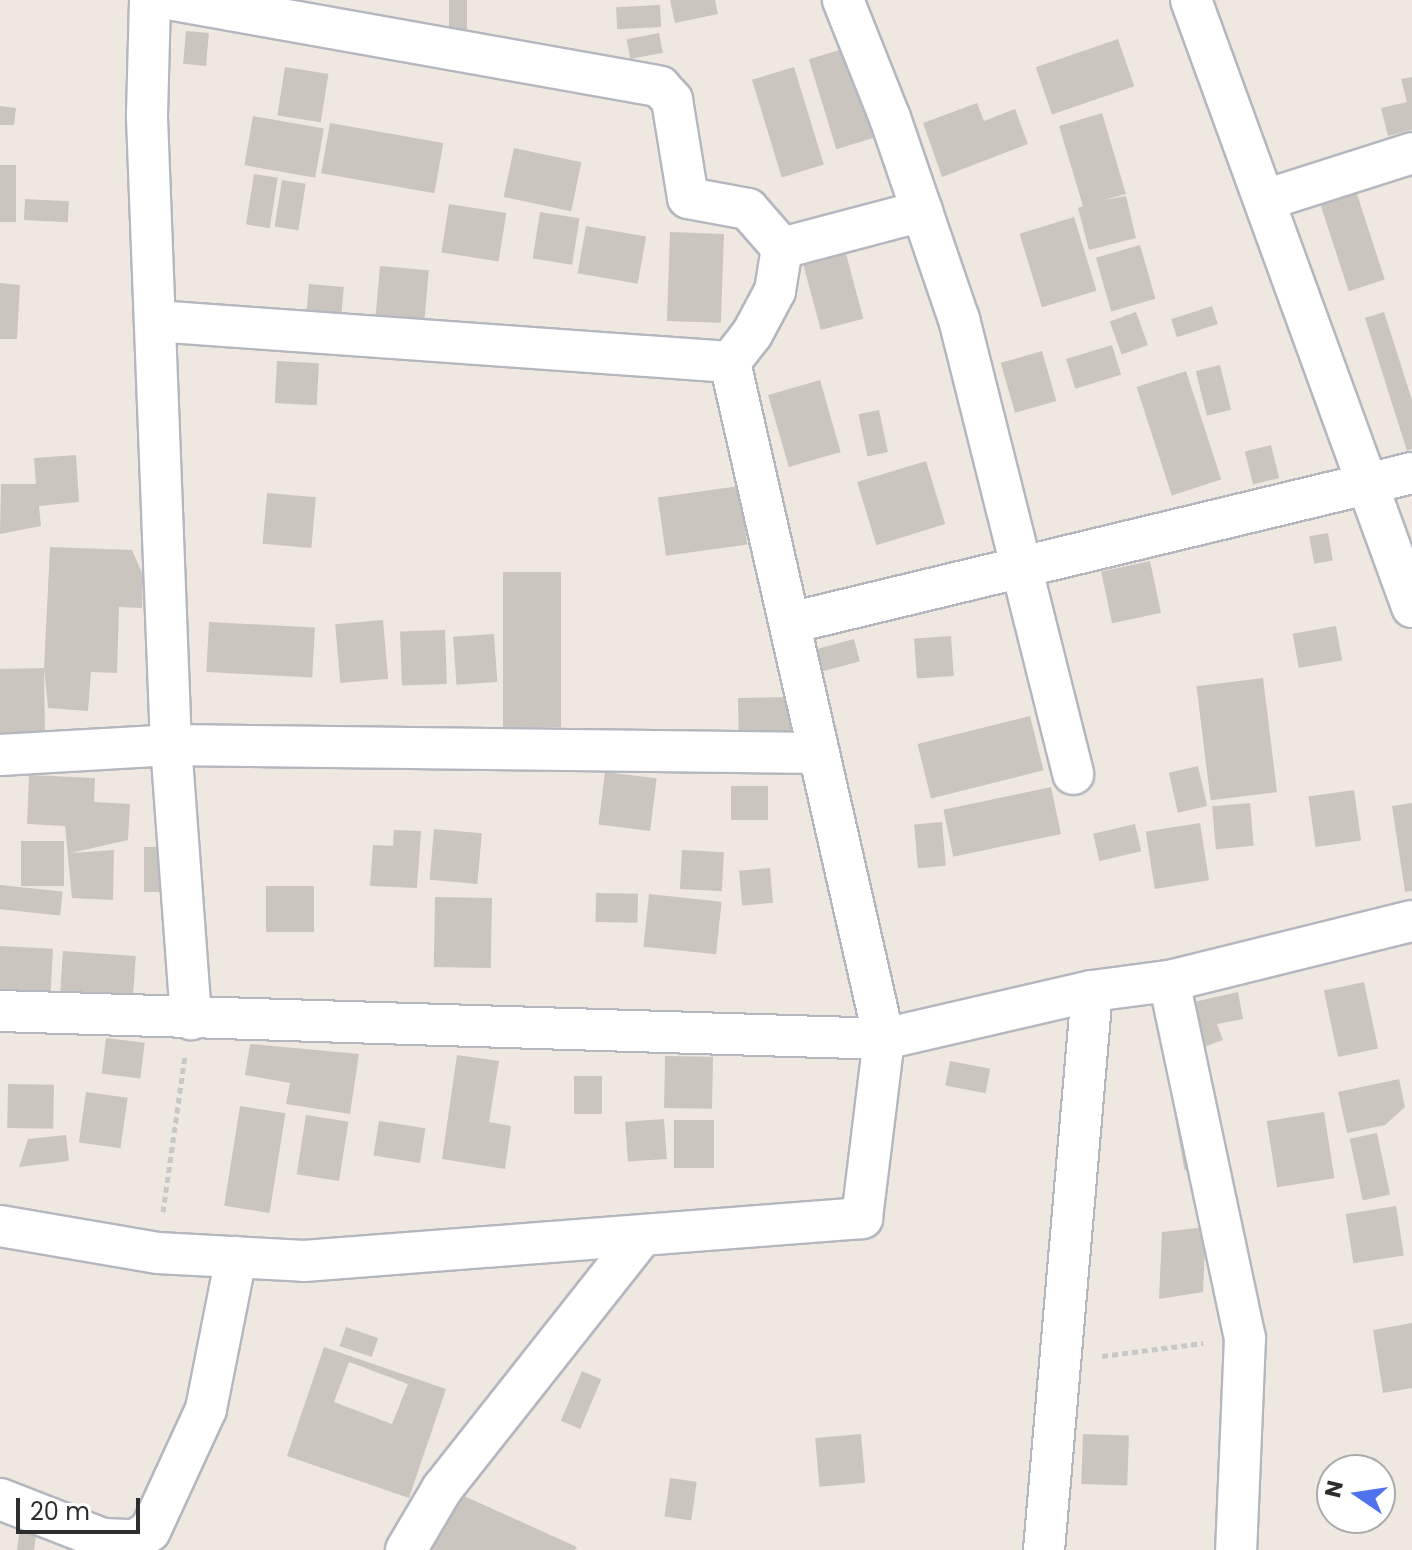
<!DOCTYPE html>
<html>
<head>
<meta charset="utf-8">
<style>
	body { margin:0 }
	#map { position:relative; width:1412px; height:1550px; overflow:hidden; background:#eee8e1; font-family:Poppins,sans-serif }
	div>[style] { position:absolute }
	.building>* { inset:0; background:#cac6bf; transform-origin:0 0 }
	.path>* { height:5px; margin-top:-2.5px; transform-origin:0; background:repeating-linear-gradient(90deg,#c8c8c8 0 6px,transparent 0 10px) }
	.roads { filter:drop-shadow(2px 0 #b5b7bf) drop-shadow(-2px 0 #b5b7bf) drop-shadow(0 2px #b5b7bf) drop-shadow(0 -2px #b5b7bf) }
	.street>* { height:40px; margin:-20px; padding:0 20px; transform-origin:20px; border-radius:20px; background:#fff }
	span { translate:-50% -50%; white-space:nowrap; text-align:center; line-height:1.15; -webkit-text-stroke:7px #fff; paint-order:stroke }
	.north { position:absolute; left:1316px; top:1454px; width:80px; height:80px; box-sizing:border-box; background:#fff; border:2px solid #ababab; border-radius:50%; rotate:283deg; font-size:22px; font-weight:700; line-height:32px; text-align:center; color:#2d2d2d }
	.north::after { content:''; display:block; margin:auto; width:28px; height:36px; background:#4f73ed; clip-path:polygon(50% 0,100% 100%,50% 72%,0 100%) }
	.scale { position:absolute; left:16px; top:1498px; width:124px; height:36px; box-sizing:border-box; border:4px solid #2d2d2d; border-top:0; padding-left:10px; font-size:24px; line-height:28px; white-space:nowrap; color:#2d2d2d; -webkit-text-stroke:6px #fff; paint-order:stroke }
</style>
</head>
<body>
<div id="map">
	<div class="building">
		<i style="left:449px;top:0;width:18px;height:31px"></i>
		<i style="clip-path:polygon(670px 0,715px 0,718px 14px,675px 23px)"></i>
		<i style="left:660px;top:5px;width:22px;height:44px;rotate:87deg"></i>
		<i style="left:186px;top:31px;width:23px;height:33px;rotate:5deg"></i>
		<i style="left:659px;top:33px;width:20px;height:33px;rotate:79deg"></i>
		<i style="left:1118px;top:39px;width:50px;height:87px;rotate:71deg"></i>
		<i style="left:849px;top:47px;width:94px;height:42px;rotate:73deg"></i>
		<i style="left:285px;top:67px;width:44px;height:49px;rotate:9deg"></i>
		<i style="left:794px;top:67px;width:102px;height:44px;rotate:73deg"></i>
		<i style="clip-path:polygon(1412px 77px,1412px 130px,1388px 136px,1381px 108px,1407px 102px,1401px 79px)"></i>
		<i style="clip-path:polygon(977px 103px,984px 121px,1015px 109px,1028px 144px,942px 177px,923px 123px)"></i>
		<i style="clip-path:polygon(0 106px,16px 108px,14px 125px,0 125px)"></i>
		<i style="clip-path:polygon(1102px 113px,1126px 194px,1104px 200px,1126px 196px,1136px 238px,1089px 250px,1078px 208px,1083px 206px,1059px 126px)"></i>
		<i style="left:253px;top:116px;width:72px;height:50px;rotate:10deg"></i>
		<i style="left:330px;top:123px;width:115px;height:51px;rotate:10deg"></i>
		<i style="left:514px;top:148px;width:69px;height:50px;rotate:12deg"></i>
		<i style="left:0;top:165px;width:16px;height:57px"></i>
		<i style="left:254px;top:174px;width:24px;height:51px;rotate:9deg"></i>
		<i style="left:282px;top:180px;width:24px;height:47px;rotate:9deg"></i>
		<i style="left:1356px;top:191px;width:93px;height:38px;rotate:72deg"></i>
		<i style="left:25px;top:199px;width:44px;height:21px;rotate:3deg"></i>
		<i style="left:449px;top:204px;width:58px;height:49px;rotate:9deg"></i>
		<i style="left:540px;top:212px;width:40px;height:47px;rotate:9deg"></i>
		<i style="left:1074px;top:217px;width:77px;height:57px;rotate:73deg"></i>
		<i style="left:586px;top:226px;width:61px;height:48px;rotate:10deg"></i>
		<i style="left:670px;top:232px;width:54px;height:89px;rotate:2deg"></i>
		<i style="left:1140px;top:245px;width:56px;height:46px;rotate:74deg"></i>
		<i style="left:846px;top:254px;width:67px;height:44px;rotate:75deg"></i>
		<i style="left:380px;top:266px;width:49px;height:52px;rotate:5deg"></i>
		<i style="clip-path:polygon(0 283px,20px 285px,17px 339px,0 339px)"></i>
		<i style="left:309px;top:284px;width:35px;height:30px;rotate:5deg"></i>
		<i style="left:1212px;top:306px;width:19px;height:43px;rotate:72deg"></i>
		<i style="left:1136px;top:312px;width:35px;height:28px;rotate:70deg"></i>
		<i style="clip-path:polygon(1384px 312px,1412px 400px,1412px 449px,1407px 451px,1365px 318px)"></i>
		<i style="left:1112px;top:345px;width:31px;height:48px;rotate:73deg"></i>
		<i style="left:1042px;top:351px;width:52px;height:43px;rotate:74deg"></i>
		<i style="left:277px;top:361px;width:42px;height:42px;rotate:3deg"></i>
		<i style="left:1220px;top:365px;width:46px;height:25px;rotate:76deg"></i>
		<i style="left:1186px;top:371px;width:114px;height:52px;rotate:72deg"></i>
		<i style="left:820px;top:380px;width:75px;height:54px;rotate:74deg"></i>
		<i style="left:879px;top:410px;width:43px;height:21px;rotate:78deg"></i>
		<i style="left:1271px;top:445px;width:34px;height:27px;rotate:76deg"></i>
		<i style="clip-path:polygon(76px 455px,79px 502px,39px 506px,41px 526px,0 534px,1px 484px,36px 484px,34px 458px)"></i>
		<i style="left:926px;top:461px;width:66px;height:72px;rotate:73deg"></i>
		<i style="left:739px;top:486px;width:59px;height:82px;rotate:82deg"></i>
		<i style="left:267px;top:493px;width:49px;height:51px;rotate:5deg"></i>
		<i style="left:1328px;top:533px;width:28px;height:19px;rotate:80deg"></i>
		<i style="clip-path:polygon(50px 547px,132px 550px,143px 575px,142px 608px,119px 607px,117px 673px,91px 672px,88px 711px,48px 708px,44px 668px,45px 736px,0 737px,0 669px,44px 668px)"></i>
		<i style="left:1150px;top:561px;width:53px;height:50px;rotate:78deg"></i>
		<i style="left:503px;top:572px;width:58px;height:155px"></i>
		<i style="left:383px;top:620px;width:59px;height:48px;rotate:85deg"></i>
		<i style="left:209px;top:622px;width:106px;height:50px;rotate:3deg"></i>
		<i style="left:1336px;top:626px;width:35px;height:44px;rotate:80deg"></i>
		<i style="left:445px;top:630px;width:54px;height:45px;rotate:88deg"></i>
		<i style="left:494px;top:634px;width:48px;height:41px;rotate:86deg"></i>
		<i style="left:951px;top:636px;width:40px;height:37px;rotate:86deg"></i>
		<i style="left:854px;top:639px;width:23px;height:48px;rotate:75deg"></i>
		<i style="left:1263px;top:678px;width:115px;height:67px;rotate:83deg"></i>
		<i style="left:791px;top:697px;width:45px;height:53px;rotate:89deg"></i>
		<i style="left:1030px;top:716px;width:56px;height:116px;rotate:76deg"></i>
		<i style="left:1198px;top:766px;width:41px;height:30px;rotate:77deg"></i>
		<i style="left:605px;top:772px;width:52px;height:53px;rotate:7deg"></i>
		<i style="clip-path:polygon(29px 775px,95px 778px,94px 802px,130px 804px,128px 840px,71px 853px,114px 850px,113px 900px,72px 898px,65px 826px,27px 824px)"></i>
		<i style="left:731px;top:786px;width:37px;height:34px"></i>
		<i style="left:1051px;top:787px;width:48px;height:110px;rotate:78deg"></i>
		<i style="left:1354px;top:790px;width:51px;height:46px;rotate:82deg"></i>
		<i style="left:1250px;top:803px;width:43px;height:38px;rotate:85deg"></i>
		<i style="clip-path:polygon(1412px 803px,1412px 891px,1405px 892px,1392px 806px)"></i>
		<i style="left:942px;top:822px;width:44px;height:28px;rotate:85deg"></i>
		<i style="left:1200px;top:823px;width:58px;height:55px;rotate:81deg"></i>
		<i style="left:1135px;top:824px;width:28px;height:43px;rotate:77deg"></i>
		<i style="left:434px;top:829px;width:48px;height:51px;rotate:5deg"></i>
		<i style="clip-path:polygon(394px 830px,421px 831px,417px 888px,370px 886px,373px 845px,393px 846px)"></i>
		<i style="left:64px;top:841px;width:45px;height:43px;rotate:90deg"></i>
		<i style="left:144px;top:847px;width:25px;height:45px"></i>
		<i style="left:682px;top:850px;width:42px;height:39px;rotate:3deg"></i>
		<i style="left:770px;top:868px;width:35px;height:31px;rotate:85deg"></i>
		<i style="left:0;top:885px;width:63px;height:24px;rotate:6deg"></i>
		<i style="left:266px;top:886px;width:48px;height:46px"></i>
		<i style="left:596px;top:893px;width:42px;height:29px;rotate:1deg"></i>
		<i style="left:649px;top:894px;width:73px;height:53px;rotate:6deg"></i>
		<i style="left:435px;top:897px;width:57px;height:70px;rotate:1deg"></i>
		<i style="left:0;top:946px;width:53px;height:51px;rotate:3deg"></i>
		<i style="left:63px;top:951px;width:73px;height:51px;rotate:4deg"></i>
		<i style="left:1364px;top:982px;width:68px;height:41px;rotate:78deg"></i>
		<i style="clip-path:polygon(1238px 992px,1243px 1019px,1217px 1024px,1223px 1040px,1201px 1048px,1189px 1003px)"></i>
		<i style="left:106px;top:1038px;width:39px;height:36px;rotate:7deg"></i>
		<i style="clip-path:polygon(250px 1044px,359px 1054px,350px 1114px,286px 1104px,290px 1083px,245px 1075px)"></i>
		<i style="clip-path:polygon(457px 1055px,499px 1061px,489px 1122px,511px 1126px,505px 1169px,442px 1159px)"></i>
		<i style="left:665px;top:1056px;width:48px;height:52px;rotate:1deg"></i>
		<i style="left:950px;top:1061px;width:41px;height:25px;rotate:11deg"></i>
		<i style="left:602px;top:1076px;width:38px;height:28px;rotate:90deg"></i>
		<i style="clip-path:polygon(1399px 1079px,1405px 1107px,1385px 1125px,1347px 1133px,1338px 1092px)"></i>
		<i style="left:8px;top:1084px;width:46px;height:44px;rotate:1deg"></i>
		<i style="left:86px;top:1092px;width:42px;height:51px;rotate:8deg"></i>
		<i style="left:240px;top:1106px;width:46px;height:101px;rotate:9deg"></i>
		<i style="left:1324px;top:1112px;width:67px;height:58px;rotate:81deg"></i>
		<i style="left:306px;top:1115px;width:43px;height:60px;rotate:9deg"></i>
		<i style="left:1193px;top:1115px;width:53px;height:18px;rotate:80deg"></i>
		<i style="left:664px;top:1119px;width:40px;height:39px;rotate:86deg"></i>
		<i style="left:674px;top:1120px;width:40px;height:48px"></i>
		<i style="left:379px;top:1121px;width:47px;height:35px;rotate:9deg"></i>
		<i style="left:1377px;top:1133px;width:63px;height:28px;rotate:78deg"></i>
		<i style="clip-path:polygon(66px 1135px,69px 1161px,19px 1167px,28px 1139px)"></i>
		<i style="left:1396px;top:1206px;width:50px;height:51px;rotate:81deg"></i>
		<i style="clip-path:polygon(1206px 1227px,1203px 1292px,1159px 1299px,1162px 1232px)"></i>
		<i style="clip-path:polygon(1412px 1323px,1412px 1388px,1383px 1393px,1373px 1330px)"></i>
		<i style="left:346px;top:1327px;width:34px;height:20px;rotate:19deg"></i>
		<i style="clip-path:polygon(evenodd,324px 1347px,446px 1389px,409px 1498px,287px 1456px,324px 1347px,349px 1362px,408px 1384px,392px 1424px,334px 1402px,349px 1362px)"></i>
		<i style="left:582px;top:1371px;width:21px;height:54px;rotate:23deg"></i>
		<i style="left:861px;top:1434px;width:49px;height:46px;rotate:85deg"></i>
		<i style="left:1083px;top:1434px;width:46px;height:50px;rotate:2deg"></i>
		<i style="left:670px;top:1478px;width:27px;height:39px;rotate:8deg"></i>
		<i style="clip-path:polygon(453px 1491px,577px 1547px,575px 1550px,426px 1550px)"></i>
		<i style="clip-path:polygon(20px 1526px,37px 1529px,34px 1550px,17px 1550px)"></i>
	</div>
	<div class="path">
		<i style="left:163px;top:1212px;width:158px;rotate:-82deg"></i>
		<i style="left:1102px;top:1356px;width:102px;rotate:-7.3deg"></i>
	</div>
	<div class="roads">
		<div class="street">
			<i style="left:150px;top:0;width:118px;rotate:91.5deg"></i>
			<i style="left:147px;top:118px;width:627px;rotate:87.81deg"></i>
			<i style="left:171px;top:745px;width:275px;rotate:85.8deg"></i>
			<i style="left:174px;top:0;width:494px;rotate:10.1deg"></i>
			<i style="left:660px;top:87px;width:18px;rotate:47deg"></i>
			<i style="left:672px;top:100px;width:99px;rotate:80.7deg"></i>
			<i style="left:688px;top:198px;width:61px;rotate:10.4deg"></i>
			<i style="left:748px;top:209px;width:52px;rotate:48.9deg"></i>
			<i style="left:843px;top:0;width:127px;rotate:68.3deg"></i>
			<i style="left:890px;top:118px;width:213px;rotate:71.1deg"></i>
			<i style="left:959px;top:319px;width:469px;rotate:75.9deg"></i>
			<i style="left:1191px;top:0;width:646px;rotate:69.99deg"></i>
			<i style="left:1265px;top:200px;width:154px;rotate:-17.7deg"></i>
			<i style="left:155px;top:321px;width:576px;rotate:4.08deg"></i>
			<i style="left:730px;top:362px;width:36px;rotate:-52deg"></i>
			<i style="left:752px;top:334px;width:49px;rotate:-61.9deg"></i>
			<i style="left:775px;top:291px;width:44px;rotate:-80.8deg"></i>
			<i style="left:782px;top:248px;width:145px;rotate:-14.8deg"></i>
			<i style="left:790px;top:623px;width:640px;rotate:-13.56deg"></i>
			<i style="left:0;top:755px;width:171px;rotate:-3.3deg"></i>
			<i style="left:171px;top:745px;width:648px;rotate:0.71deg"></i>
			<i style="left:1169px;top:981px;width:365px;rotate:78deg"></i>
			<i style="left:1245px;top:1338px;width:212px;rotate:92.4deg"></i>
			<i style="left:0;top:1011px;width:884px;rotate:1.81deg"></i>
			<i style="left:884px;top:1039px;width:213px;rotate:-13deg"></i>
			<i style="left:1092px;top:991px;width:78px;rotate:-7.4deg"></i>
			<i style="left:1169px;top:981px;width:250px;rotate:-13.9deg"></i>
			<i style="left:0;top:1226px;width:160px;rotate:9.7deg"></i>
			<i style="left:158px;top:1253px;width:146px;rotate:3.1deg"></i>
			<i style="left:304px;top:1261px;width:560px;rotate:-4.41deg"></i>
			<i style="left:862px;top:1218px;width:180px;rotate:-83deg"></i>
			<i style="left:884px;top:1039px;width:694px;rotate:-102.82deg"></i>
			<i style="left:0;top:1499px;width:110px;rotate:21.2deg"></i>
			<i style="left:103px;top:1539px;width:32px;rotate:2deg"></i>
			<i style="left:135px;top:1540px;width:17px;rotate:-31deg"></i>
			<i style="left:150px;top:1531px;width:134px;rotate:-65.3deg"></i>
			<i style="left:206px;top:1409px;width:155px;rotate:-78.8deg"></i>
			<i style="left:406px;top:1550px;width:71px;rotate:-59.5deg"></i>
			<i style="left:442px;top:1489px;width:320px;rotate:-51.7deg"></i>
			<i style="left:1044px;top:1550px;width:561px;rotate:-85.09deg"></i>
		</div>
	</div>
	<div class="north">N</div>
	<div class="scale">20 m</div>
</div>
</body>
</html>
